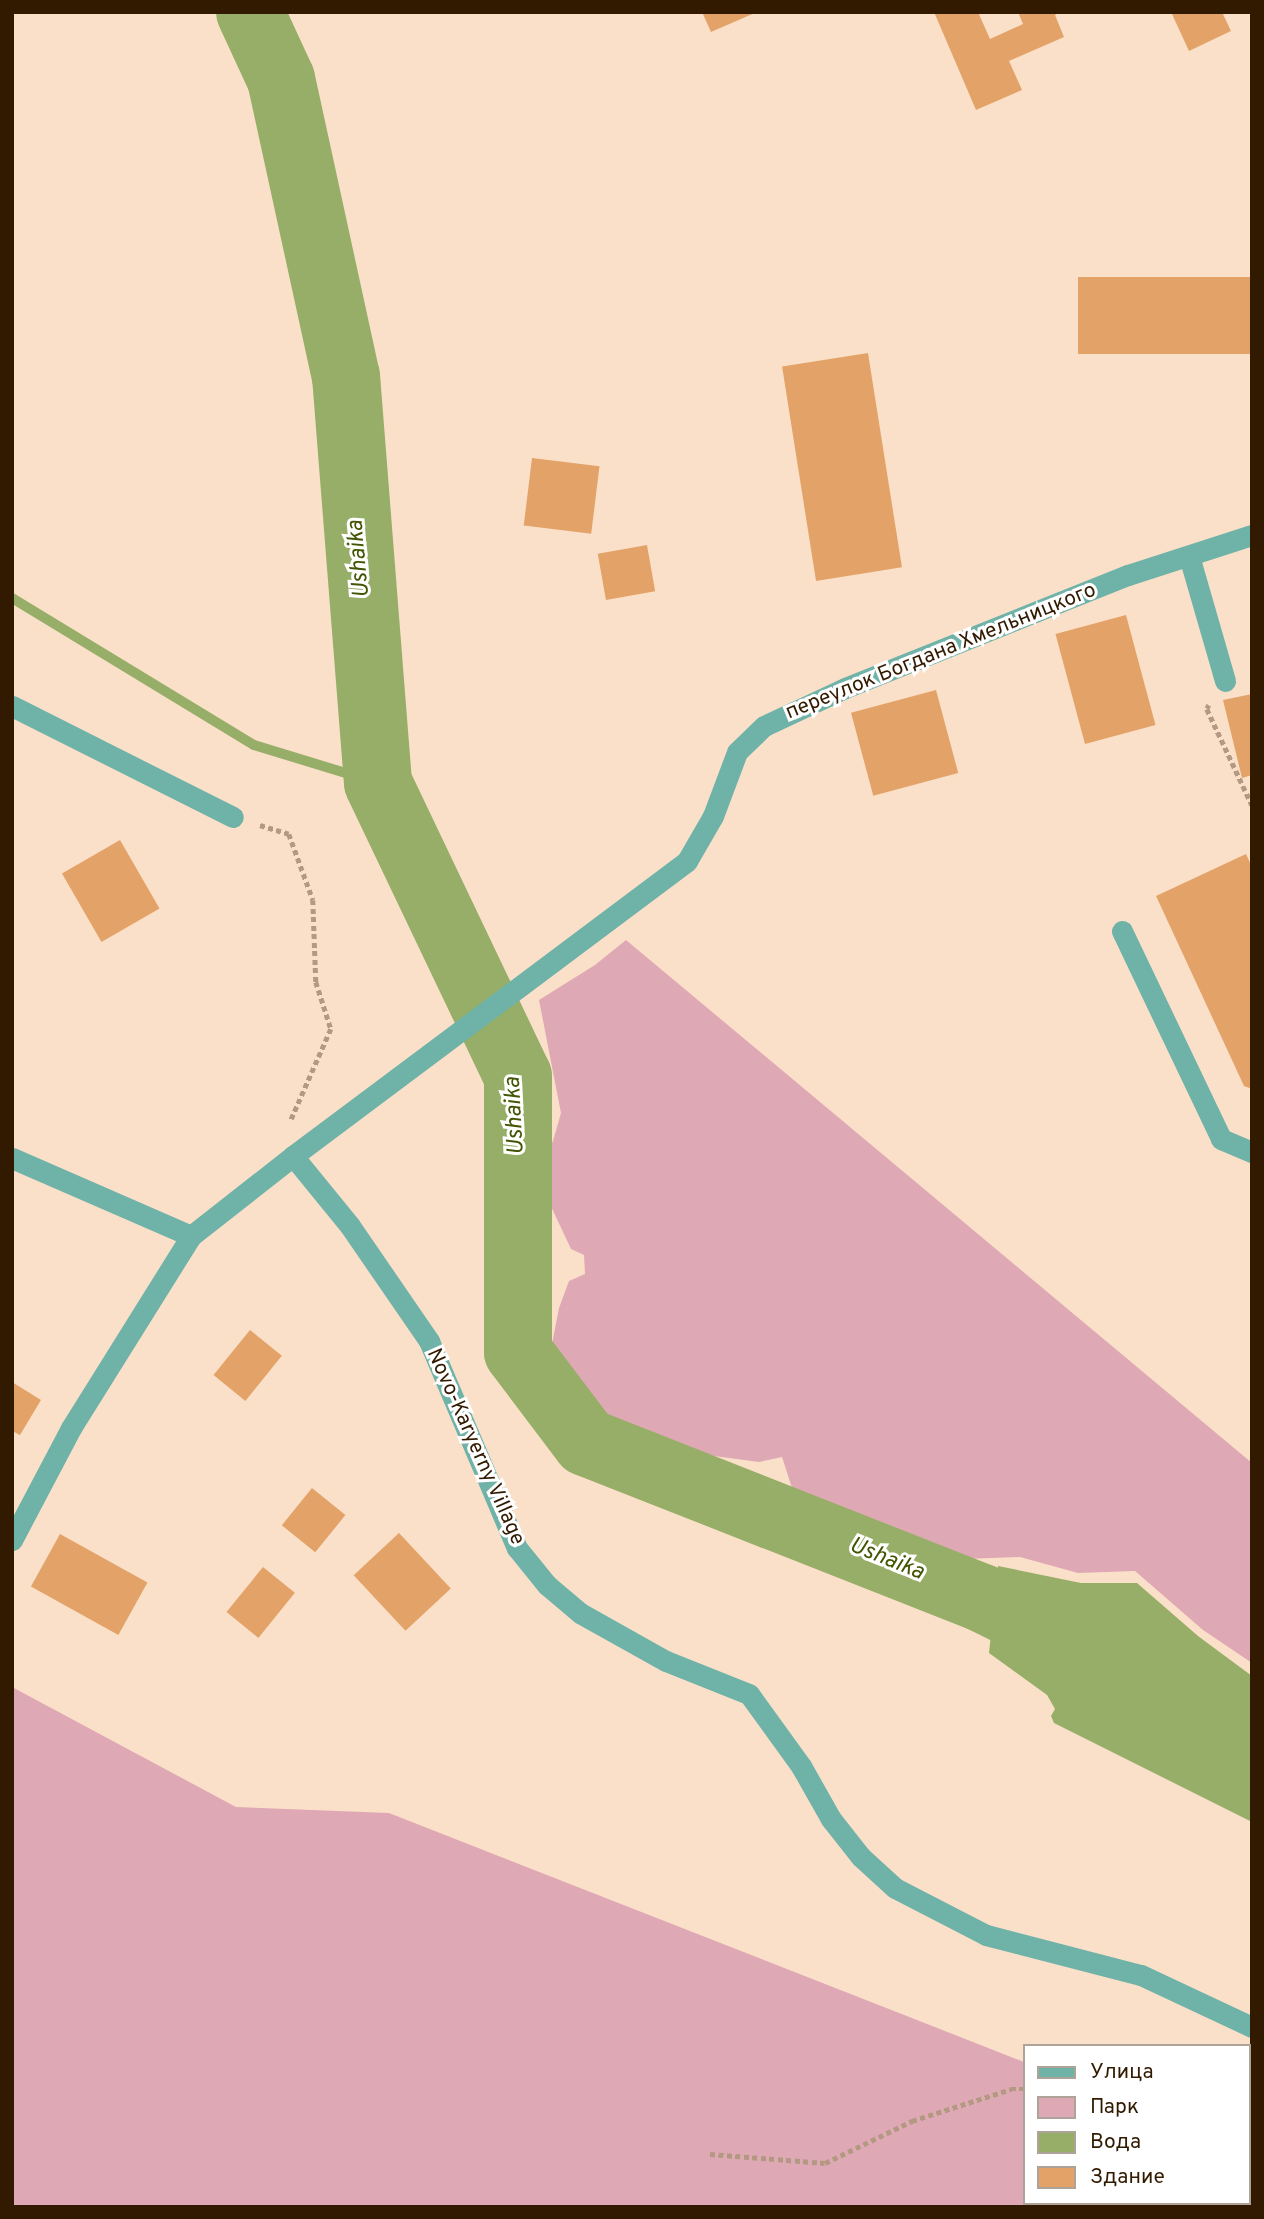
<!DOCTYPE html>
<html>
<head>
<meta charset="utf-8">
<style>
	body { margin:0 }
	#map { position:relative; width:1264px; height:2219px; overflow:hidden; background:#fbe0c9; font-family:Overpass,sans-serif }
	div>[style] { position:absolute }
	.green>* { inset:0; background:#dea8b4 }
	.water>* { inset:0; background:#97ae68 }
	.stream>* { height:10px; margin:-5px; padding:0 5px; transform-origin:5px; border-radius:5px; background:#97ae68 }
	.river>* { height:68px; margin:-34px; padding:0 34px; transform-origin:34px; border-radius:34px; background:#97ae68 }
	.building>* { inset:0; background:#e3a368; transform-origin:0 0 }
	.path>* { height:4.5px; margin-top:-2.25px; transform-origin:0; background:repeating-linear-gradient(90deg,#b39982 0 5px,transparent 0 8.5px) }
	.minor>* { height:21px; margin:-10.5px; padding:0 10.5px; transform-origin:10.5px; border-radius:10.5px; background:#6fb2a8 }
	span { translate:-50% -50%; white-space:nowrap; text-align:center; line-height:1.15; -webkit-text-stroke:6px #fff; paint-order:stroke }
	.street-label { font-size:21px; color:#321a01 }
	.water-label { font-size:23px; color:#425502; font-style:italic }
	.frame { position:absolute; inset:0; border:14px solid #321a01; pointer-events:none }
	.legend { position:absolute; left:1023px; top:2044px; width:228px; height:161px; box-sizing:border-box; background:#fff; border:2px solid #ada399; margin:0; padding:9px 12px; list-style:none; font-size:21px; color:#321a01 }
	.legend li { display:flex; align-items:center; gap:14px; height:35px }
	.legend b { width:35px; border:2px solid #ada399 }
</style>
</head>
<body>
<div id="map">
	<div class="green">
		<i style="clip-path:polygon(626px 940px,1252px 1463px,1252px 1663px,1203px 1630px,1135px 1571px,1078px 1573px,1020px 1557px,938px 1560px,816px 1505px,792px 1488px,782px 1457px,759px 1462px,714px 1456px,599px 1421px,564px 1385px,550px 1354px,559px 1308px,569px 1281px,585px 1274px,584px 1255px,571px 1249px,548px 1200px,540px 1164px,553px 1141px,561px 1113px,539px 1000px,595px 965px)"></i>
		<i style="clip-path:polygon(12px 1687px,236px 1807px,389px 1813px,1024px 2062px,1024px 2203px,1177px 2203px,1176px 2207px,12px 2207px)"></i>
	</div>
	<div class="water">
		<i style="clip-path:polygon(998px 1566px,1081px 1583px,1137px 1583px,1198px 1636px,1252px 1676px,1252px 1822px,1054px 1723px,1051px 1716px,1055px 1709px,1047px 1695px,989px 1653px)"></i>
	</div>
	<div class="stream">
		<i style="left:12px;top:598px;width:283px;rotate:31.3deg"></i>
		<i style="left:254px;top:745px;width:130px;rotate:17deg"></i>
	</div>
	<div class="river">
		<i style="left:250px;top:12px;width:74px;rotate:65.2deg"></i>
		<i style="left:281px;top:79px;width:304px;rotate:77.7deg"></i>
		<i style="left:346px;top:376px;width:408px;rotate:85.5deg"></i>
		<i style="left:378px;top:783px;width:325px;rotate:64.5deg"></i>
		<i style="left:518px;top:1076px;width:276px;rotate:90deg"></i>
		<i style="left:518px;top:1352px;width:113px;rotate:52.9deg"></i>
		<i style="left:586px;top:1442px;width:426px;rotate:21.5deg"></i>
		<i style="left:982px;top:1598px;width:106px;rotate:26.3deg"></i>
	</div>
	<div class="building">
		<i style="clip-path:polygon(702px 12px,757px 12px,711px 32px)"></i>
		<i style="clip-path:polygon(934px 12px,978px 12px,990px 39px,1023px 24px,1018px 12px,1060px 12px,1055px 15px,1064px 37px,1009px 61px,1022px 90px,976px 110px)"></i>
		<i style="clip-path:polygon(1171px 12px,1222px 12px,1231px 31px,1189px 51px)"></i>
		<i style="left:1252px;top:277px;width:77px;height:174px;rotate:90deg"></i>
		<i style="left:868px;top:353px;width:217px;height:87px;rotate:81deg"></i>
		<i style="left:532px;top:458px;width:68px;height:68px;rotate:7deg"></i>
		<i style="left:647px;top:545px;width:47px;height:50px;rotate:80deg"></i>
		<i style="left:1126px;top:615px;width:114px;height:73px;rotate:75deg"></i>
		<i style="left:936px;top:690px;width:86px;height:88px;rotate:75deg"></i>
		<i style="clip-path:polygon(1252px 694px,1252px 775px,1242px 778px,1223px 700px)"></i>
		<i style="left:120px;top:840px;width:79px;height:67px;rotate:60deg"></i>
		<i style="clip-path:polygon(1246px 854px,1252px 867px,1252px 1089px,1244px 1086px,1156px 896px)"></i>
		<i style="left:250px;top:1330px;width:41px;height:58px;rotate:39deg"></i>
		<i style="clip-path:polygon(12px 1382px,41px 1400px,20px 1435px,12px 1431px)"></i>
		<i style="left:312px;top:1488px;width:43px;height:48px;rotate:39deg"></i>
		<i style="left:399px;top:1533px;width:76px;height:62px;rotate:47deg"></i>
		<i style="left:60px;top:1534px;width:100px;height:60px;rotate:29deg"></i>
		<i style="left:263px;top:1567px;width:41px;height:58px;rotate:39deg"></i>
	</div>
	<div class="path">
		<i style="left:1209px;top:705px;width:4px;rotate:117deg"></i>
		<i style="left:1207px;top:709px;width:106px;rotate:64.9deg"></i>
		<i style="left:260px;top:825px;width:30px;rotate:17deg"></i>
		<i style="left:289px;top:834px;width:70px;rotate:70deg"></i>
		<i style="left:313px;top:900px;width:82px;rotate:87.9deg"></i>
		<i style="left:316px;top:982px;width:49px;rotate:72.3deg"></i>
		<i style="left:331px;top:1029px;width:99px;rotate:113.7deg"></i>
		<i style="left:1248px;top:2078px;width:4px"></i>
		<i style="left:710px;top:2154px;width:115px;rotate:4.5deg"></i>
		<i style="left:825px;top:2163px;width:97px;rotate:-25.8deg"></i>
		<i style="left:912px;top:2121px;width:104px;rotate:-17.9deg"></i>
		<i style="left:1011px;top:2089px;width:13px"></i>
	</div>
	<div class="minor">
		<i style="left:1189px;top:556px;width:130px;rotate:73.9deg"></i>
		<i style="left:12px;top:706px;width:247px;rotate:26.7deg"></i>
		<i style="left:1122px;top:931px;width:230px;rotate:64.5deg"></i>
		<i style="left:1221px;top:1139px;width:34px;rotate:23deg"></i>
		<i style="left:293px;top:1156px;width:90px;rotate:50.8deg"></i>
		<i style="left:350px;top:1226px;width:140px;rotate:55.5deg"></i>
		<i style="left:429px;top:1341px;width:225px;rotate:67deg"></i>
		<i style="left:517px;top:1548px;width:48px;rotate:51deg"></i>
		<i style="left:547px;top:1585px;width:43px;rotate:40.3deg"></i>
		<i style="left:580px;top:1613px;width:98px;rotate:29.2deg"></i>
		<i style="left:666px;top:1661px;width:89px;rotate:21.7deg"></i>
		<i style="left:749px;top:1694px;width:89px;rotate:54.2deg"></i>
		<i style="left:801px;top:1766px;width:61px;rotate:60.5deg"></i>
		<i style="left:831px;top:1819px;width:48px;rotate:51.7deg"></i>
		<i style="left:861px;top:1857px;width:46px;rotate:42.4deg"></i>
		<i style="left:895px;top:1888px;width:102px;rotate:27.3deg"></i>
		<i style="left:986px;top:1935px;width:160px;rotate:14.5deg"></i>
		<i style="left:1141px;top:1975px;width:123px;rotate:25.1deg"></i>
		<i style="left:12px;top:1158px;width:195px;rotate:23.5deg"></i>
		<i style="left:12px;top:1540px;width:127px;rotate:-62.2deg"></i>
		<i style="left:71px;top:1428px;width:226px;rotate:-58deg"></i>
		<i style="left:191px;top:1236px;width:130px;rotate:-38.1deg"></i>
		<i style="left:293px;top:1156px;width:492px;rotate:-36.8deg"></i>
		<i style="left:687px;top:861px;width:52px;rotate:-60deg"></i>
		<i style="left:713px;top:816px;width:68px;rotate:-69.4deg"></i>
		<i style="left:737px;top:752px;width:37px;rotate:-44deg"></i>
		<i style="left:764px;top:726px;width:89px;rotate:-25.1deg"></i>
		<i style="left:845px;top:688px;width:305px;rotate:-21.8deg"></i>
		<i style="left:1128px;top:575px;width:130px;rotate:-17.9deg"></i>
	</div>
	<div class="street-label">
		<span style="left:941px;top:652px;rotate:-22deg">переулок Богдана Хмельницкого</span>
		<span style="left:475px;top:1447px;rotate:66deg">Novo-Karyerny Village</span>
	</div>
	<div class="water-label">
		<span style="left:360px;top:559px;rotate:-95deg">Ushaika</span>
		<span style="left:516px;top:1116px;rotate:-93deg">Ushaika</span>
		<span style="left:886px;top:1560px;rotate:22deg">Ushaika</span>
	</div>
	<div class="frame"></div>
	<ul class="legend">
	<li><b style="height:9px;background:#6fb2a8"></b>Улица</li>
	<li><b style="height:19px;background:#dea8b4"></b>Парк</li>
	<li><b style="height:19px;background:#97ae68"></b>Вода</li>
	<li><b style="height:19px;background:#e3a368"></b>Здание</li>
	</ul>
</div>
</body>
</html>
